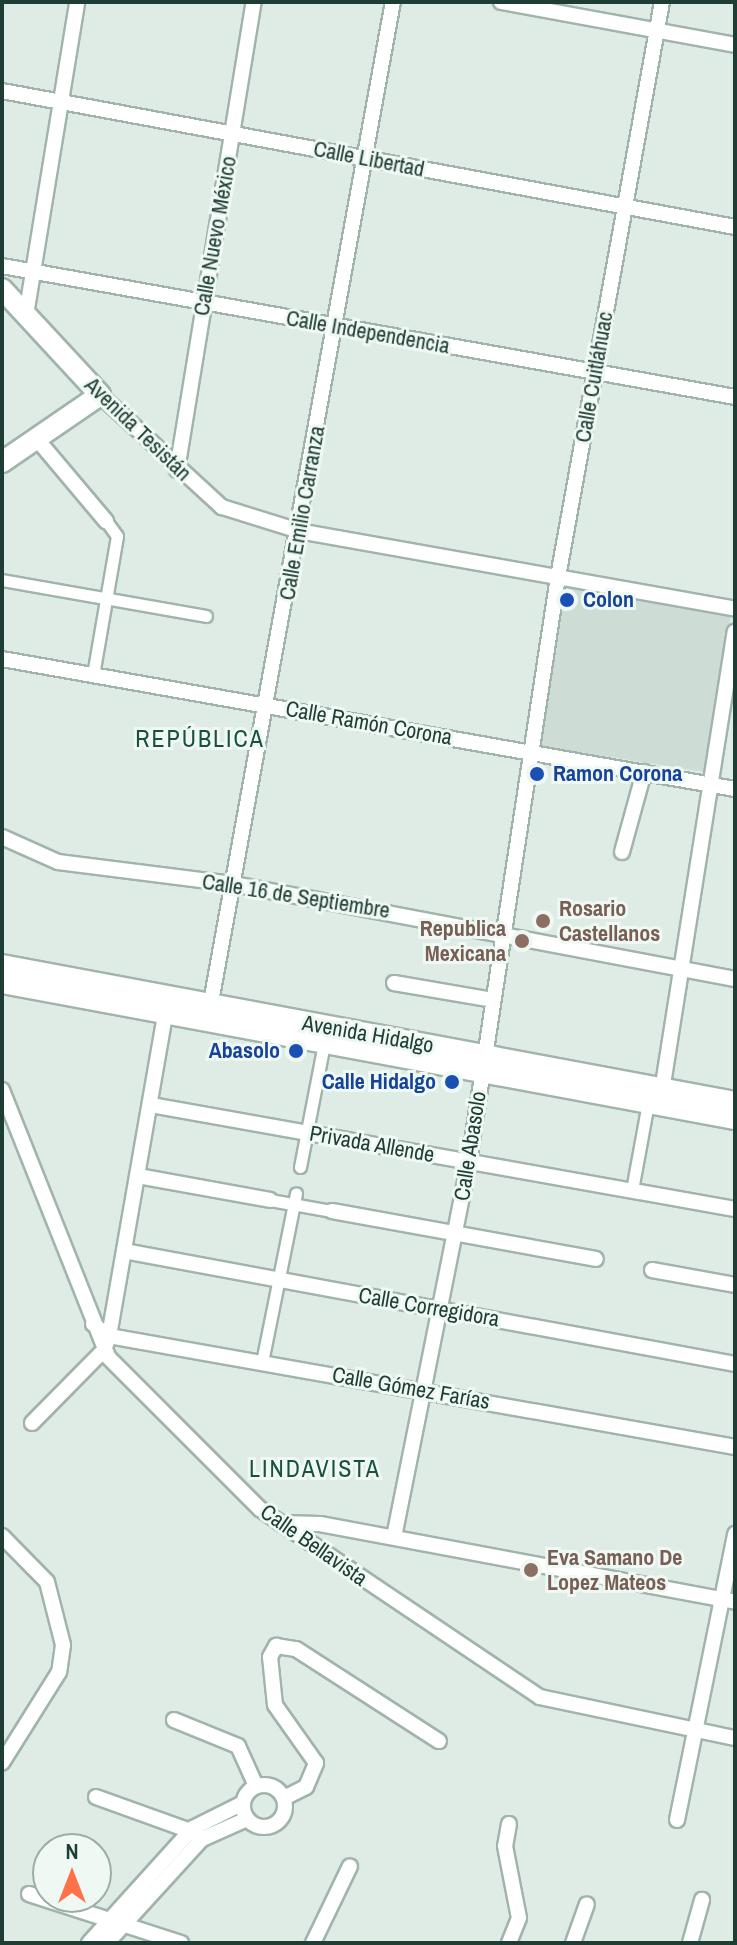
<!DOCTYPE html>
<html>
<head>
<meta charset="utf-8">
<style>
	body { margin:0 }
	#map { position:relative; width:737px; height:1945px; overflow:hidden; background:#deece5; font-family:"Archivo Narrow",sans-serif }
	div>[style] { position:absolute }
	.built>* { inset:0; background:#cddcd4; transform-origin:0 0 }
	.roads { filter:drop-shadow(2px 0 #a1b4ac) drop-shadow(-2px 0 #a1b4ac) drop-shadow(0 2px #a1b4ac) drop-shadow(0 -2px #a1b4ac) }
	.pedestrian>* { height:11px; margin:-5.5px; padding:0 5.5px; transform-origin:5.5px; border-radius:5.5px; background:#fff }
	.minor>* { height:14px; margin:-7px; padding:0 7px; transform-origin:7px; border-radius:7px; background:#fff }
	.minor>.ring { margin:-7px; padding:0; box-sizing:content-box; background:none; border:14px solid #fff; border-radius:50% }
	.secondary>* { height:20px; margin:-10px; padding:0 10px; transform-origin:10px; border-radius:10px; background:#fff }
	.dots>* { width:22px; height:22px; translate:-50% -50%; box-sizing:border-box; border:4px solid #eff8f3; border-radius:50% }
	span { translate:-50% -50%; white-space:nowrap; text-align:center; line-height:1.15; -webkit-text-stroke:6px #eff8f3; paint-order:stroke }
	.street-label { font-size:22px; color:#1e3d34 }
	.transit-label { font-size:22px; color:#164399; font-weight:700 }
	.left { translate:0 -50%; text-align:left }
	.right { translate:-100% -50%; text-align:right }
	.education-label { font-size:22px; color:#785e54; font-weight:700 }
	.neighbourhood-label { font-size:24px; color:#185142; letter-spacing:2px }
	.frame { position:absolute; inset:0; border:4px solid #1e3d34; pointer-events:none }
	.north { position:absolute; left:32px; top:1833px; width:80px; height:80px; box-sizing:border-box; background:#eff8f3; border:2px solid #9bada7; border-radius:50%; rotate:0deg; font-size:22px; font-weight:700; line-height:32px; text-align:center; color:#1e3d34 }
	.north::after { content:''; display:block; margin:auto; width:28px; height:36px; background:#ff7249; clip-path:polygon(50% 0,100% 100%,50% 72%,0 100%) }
</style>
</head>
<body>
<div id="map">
	<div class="built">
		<i style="left:566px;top:588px;width:167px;height:160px;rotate:9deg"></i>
	</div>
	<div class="roads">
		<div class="pedestrian">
			<i style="left:2px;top:580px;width:207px;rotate:10deg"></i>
			<i style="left:93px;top:675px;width:141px;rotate:-80.2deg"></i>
			<i style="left:117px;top:536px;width:19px;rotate:-126deg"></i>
			<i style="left:300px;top:1167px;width:125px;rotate:-79deg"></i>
			<i style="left:632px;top:1190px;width:88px;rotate:-79.6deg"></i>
			<i style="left:270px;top:1200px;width:63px;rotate:10.1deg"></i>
			<i style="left:262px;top:1362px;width:172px;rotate:-78.6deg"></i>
		</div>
		<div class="minor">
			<i style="left:501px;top:2px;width:238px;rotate:10.4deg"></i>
			<i style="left:2px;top:91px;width:746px;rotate:10.51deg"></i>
			<i style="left:2px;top:266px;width:745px;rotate:10.13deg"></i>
			<i style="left:26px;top:315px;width:317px;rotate:-80.7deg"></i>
			<i style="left:100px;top:395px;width:166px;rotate:42.6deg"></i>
			<i style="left:222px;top:507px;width:81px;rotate:17.3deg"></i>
			<i style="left:299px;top:531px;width:443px;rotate:10.1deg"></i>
			<i style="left:36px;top:438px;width:109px;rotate:49.9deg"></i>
			<i style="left:177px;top:470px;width:474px;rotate:-80.7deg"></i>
			<i style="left:2px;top:659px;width:744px;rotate:10.06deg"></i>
			<i style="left:2px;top:837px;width:61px;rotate:24.1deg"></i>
			<i style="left:58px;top:862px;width:176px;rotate:7.2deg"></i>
			<i style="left:233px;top:884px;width:511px;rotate:10.72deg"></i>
			<i style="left:622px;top:852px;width:83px;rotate:-74.6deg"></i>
			<i style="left:394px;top:983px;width:100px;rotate:9.7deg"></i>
			<i style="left:209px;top:1013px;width:1028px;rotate:-79.69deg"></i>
			<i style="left:2px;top:1090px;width:287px;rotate:68.3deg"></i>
			<i style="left:108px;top:1357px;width:215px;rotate:45deg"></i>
			<i style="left:260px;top:1509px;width:337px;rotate:33.9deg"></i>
			<i style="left:540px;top:1697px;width:199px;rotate:11.9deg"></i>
			<i style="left:661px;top:1097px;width:471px;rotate:-81deg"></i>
			<i style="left:151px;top:1105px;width:593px;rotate:10.1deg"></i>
			<i style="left:138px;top:1176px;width:134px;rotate:10.3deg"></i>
			<i style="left:332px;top:1211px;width:268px;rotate:10.3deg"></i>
			<i style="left:124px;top:1251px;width:621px;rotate:10.48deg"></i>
			<i style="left:652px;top:1270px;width:84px;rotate:10.2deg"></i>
			<i style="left:93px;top:1324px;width:20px;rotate:37deg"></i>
			<i style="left:109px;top:1336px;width:636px;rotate:10.05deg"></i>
			<i style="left:32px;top:1423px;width:103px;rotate:-45.4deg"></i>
			<i style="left:104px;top:1350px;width:15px;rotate:-70deg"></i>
			<i style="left:109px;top:1336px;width:326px;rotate:-80.1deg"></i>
			<i style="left:280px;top:1523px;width:40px;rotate:1.4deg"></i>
			<i style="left:320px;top:1524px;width:422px;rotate:10.6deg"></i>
			<i style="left:2px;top:1536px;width:64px;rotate:45.6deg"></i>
			<i style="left:47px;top:1582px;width:65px;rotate:75.7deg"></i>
			<i style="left:63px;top:1645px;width:27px;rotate:98deg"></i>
			<i style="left:59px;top:1672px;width:107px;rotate:122.1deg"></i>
			<i style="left:394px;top:1537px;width:382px;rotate:-78.7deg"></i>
			<i style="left:469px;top:1162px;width:592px;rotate:-81.35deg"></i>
			<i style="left:558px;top:577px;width:584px;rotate:-79.75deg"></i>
			<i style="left:174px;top:1720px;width:69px;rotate:22.1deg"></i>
			<i style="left:238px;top:1746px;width:44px;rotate:65.8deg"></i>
			<i class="ring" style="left:243px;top:1785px;width:28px;height:28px"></i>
			<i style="left:96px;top:1797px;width:106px;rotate:19.8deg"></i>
			<i style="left:284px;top:1798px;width:25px;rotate:-27deg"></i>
			<i style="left:306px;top:1787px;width:26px;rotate:-67deg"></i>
			<i style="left:316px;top:1763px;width:71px;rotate:-125.3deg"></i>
			<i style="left:275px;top:1705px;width:48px;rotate:-95.9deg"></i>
			<i style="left:270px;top:1657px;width:13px;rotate:-61deg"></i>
			<i style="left:276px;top:1646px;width:20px;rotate:9deg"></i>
			<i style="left:296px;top:1649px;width:170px;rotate:32.8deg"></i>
			<i style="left:677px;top:1820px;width:292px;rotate:-78.5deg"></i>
			<i style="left:509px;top:1824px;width:22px;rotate:100deg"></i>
			<i style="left:505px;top:1846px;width:73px;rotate:79deg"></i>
			<i style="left:519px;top:1918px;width:27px;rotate:112deg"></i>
			<i style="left:29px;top:1894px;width:160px;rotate:17.9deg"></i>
			<i style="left:89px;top:1943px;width:155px;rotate:-47.9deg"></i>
			<i style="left:193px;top:1828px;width:56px;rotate:-26.6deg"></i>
			<i style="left:107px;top:1943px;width:141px;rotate:-47.6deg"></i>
			<i style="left:202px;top:1839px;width:49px;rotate:-24deg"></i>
			<i style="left:313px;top:1943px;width:85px;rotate:-64.3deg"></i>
			<i style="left:573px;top:1943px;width:41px;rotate:-70.3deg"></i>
			<i style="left:690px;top:1943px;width:45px;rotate:-74.4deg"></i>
		</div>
		<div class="secondary">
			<i style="left:2px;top:289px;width:144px;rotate:47.2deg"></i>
			<i style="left:100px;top:395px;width:119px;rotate:145.6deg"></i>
			<i style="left:2px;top:965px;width:746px;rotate:10.59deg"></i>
			<i style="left:2px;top:983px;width:746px;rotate:10.51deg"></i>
		</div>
	</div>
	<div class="dots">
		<i style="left:567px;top:600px;background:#1a4fb4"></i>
		<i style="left:537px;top:774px;background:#1a4fb4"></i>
		<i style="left:543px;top:921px;background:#8d6e63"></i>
		<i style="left:522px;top:941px;background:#8d6e63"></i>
		<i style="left:296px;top:1051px;background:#1a4fb4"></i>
		<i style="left:452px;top:1082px;background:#1a4fb4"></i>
		<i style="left:531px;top:1570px;background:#8d6e63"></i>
	</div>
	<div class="street-label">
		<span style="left:369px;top:159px;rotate:11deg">Calle Libertad</span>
		<span style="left:215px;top:236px;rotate:-80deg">Calle Nuevo México</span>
		<span style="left:368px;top:332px;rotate:10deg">Calle Independencia</span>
		<span style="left:594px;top:377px;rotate:-80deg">Calle Cuitláhuac</span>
		<span style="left:138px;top:429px;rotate:44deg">Avenida Tesistán</span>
		<span style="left:302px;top:513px;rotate:-80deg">Calle Emilio Carranza</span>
		<span style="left:369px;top:723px;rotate:10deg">Calle Ramón Corona</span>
		<span style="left:296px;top:896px;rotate:9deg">Calle 16 de Septiembre</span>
		<span style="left:368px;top:1034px;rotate:10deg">Avenida Hidalgo</span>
		<span style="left:372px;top:1144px;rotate:10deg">Privada Allende</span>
		<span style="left:470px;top:1146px;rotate:-81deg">Calle Abasolo</span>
		<span style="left:429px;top:1307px;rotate:10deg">Calle Corregidora</span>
		<span style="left:411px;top:1388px;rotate:10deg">Calle Gómez Farías</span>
		<span style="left:314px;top:1545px;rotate:35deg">Calle Bellavista</span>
	</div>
	<div class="transit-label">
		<span class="left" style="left:583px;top:600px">Colon</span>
		<span class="left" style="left:553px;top:774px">Ramon Corona</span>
		<span class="right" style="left:280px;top:1051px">Abasolo</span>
		<span class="right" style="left:436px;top:1082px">Calle Hidalgo</span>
	</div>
	<div class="education-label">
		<span class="left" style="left:559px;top:921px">Rosario<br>Castellanos</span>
		<span class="right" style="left:506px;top:941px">Republica<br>Mexicana</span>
		<span class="left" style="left:547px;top:1570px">Eva Samano De<br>Lopez Mateos</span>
	</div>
	<div class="neighbourhood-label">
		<span style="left:200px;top:739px">REPÚBLICA</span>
		<span style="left:315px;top:1469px">LINDAVISTA</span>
	</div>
	<div class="frame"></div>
	<div class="north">N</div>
</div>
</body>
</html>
